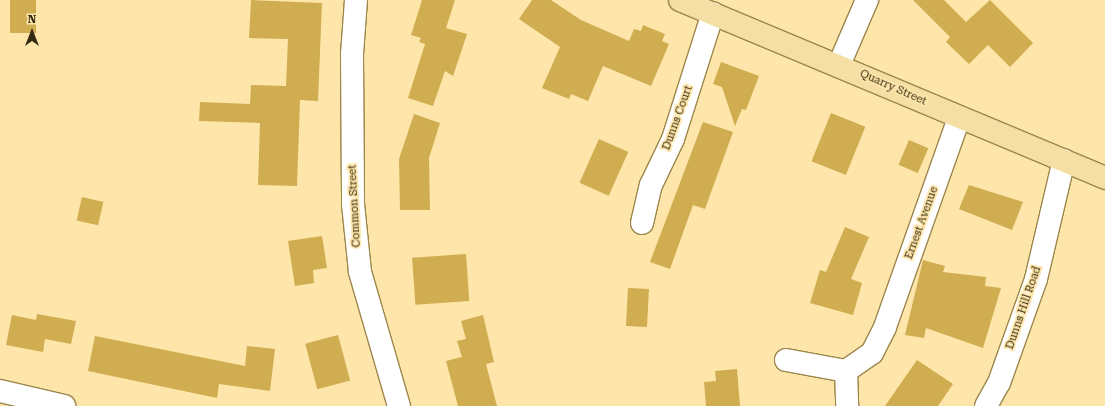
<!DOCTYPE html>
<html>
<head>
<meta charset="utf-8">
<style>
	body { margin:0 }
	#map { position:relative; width:1105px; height:406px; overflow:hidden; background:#fee5a9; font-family:"Roboto Serif",serif }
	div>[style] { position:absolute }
	.building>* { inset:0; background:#d0ad50; transform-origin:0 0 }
	.roads { filter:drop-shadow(1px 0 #9c864c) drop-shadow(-1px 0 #9c864c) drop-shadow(0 1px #9c864c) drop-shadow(0 -1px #9c864c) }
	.minor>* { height:22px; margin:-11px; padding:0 11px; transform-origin:11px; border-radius:11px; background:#fff }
	.major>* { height:22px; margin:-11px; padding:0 11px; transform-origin:11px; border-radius:11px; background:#f5dfa4 }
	span { translate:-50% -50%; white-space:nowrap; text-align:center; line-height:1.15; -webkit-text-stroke:3.5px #fee5a9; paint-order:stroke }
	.street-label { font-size:11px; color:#332a12 }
	.north { position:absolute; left:12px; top:12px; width:40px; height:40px; -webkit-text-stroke:3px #fee5a9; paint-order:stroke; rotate:0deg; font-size:11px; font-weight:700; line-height:16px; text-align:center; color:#332a12 }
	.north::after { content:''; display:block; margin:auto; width:14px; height:18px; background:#332a12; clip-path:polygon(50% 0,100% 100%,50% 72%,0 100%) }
</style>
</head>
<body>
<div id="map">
	<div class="building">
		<i style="left:10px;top:0;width:26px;height:33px"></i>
		<i style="clip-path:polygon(251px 0,322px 3px,318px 101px,300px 100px,297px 186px,258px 185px,260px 123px,199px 121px,200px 102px,250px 104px,251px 85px,286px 86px,288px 39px,249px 38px)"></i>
		<i style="clip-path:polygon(422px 0,455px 0,446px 28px,467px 34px,453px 76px,445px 71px,433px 106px,408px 98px,425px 44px,419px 42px,421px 38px,411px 35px)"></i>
		<i style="clip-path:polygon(532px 0,551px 0,581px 20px,629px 41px,634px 29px,641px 31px,643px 25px,665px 34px,662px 41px,669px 44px,651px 86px,603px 66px,588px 101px,571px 94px,569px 99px,542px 88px,560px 47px,519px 19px)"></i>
		<i style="clip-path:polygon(913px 0,944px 0,966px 22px,990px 0,1033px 43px,1010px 67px,988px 45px,969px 64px,946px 42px,950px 37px)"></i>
		<i style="clip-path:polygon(721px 62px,759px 76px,746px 110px,742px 109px,735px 126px,722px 87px,713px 84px)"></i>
		<i style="left:831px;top:113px;width:37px;height:52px;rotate:22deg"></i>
		<i style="clip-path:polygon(414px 114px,440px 123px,429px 158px,430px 210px,400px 210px,399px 159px)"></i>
		<i style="clip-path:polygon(703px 122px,733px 132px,705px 209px,693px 205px,670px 269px,650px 262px)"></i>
		<i style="left:599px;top:139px;width:32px;height:48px;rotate:24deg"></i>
		<i style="left:909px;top:140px;width:21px;height:27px;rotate:23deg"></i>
		<i style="clip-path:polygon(969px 185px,1023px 202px,1012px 230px,959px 209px)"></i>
		<i style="left:82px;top:197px;width:22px;height:24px;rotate:13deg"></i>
		<i style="clip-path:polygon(845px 227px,869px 237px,851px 279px,862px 283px,853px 315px,810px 303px,820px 270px,826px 272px)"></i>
		<i style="clip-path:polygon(322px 236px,327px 268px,313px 270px,314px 283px,295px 286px,288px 241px)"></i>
		<i style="left:466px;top:254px;width:47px;height:54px;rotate:86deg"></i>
		<i style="clip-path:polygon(923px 260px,945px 266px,943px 272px,986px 277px,985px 286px,1001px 288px,983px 348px,926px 328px,924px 338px,905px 335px)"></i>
		<i style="left:628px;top:288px;width:21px;height:38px;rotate:3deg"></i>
		<i style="clip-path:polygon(37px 314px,76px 321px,71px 344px,45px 339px,43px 352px,6px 345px,12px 315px,36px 320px)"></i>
		<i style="clip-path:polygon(483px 315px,494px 362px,486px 364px,497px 406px,458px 406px,446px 361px,462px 357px,457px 341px,466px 339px,461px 321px)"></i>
		<i style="left:338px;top:335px;width:47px;height:34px;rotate:75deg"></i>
		<i style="clip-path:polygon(95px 336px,245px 366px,247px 346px,275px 349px,270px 391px,219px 384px,217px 398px,88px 371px)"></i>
		<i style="clip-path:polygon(917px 360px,953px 384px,938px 406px,885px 406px)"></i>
		<i style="clip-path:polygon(737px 369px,740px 406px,706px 406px,704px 382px,716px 381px,715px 371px)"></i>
	</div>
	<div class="roads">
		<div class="minor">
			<i style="left:356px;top:0;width:54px;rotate:94.2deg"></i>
			<i style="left:352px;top:54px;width:150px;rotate:89.6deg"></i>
			<i style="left:353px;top:204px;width:68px;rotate:84.1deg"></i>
			<i style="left:360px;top:272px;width:140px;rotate:73.8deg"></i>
			<i style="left:839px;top:65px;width:71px;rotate:-66.7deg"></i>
			<i style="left:642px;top:223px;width:39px;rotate:-77deg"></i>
			<i style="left:651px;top:185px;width:51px;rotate:-64.4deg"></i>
			<i style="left:673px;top:139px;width:132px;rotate:-72.4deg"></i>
			<i style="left:786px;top:360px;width:61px;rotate:10.4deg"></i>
			<i style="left:846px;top:371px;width:35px;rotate:88deg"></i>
			<i style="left:846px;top:371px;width:32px;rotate:-35deg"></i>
			<i style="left:872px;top:353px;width:29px;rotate:-63deg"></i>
			<i style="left:885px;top:327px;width:222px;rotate:-70.5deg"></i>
			<i style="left:0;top:391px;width:66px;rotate:13.2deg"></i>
			<i style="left:986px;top:406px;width:26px;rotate:-61deg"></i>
			<i style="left:999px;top:383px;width:110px;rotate:-70.4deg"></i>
			<i style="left:1036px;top:279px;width:122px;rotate:-76.8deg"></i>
		</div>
		<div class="major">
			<i style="left:680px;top:0;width:461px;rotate:22.7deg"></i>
		</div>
	</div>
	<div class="street-label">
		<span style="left:893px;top:88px;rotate:24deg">Quarry Street</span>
		<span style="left:678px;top:118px;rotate:-70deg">Dunns Court</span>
		<span style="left:355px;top:206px;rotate:-93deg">Common Street</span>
		<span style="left:922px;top:223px;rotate:-70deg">Ernest Avenue</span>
		<span style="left:1024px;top:308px;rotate:-71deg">Dunns Hill Road</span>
	</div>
	<div class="north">N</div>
</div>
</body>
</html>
